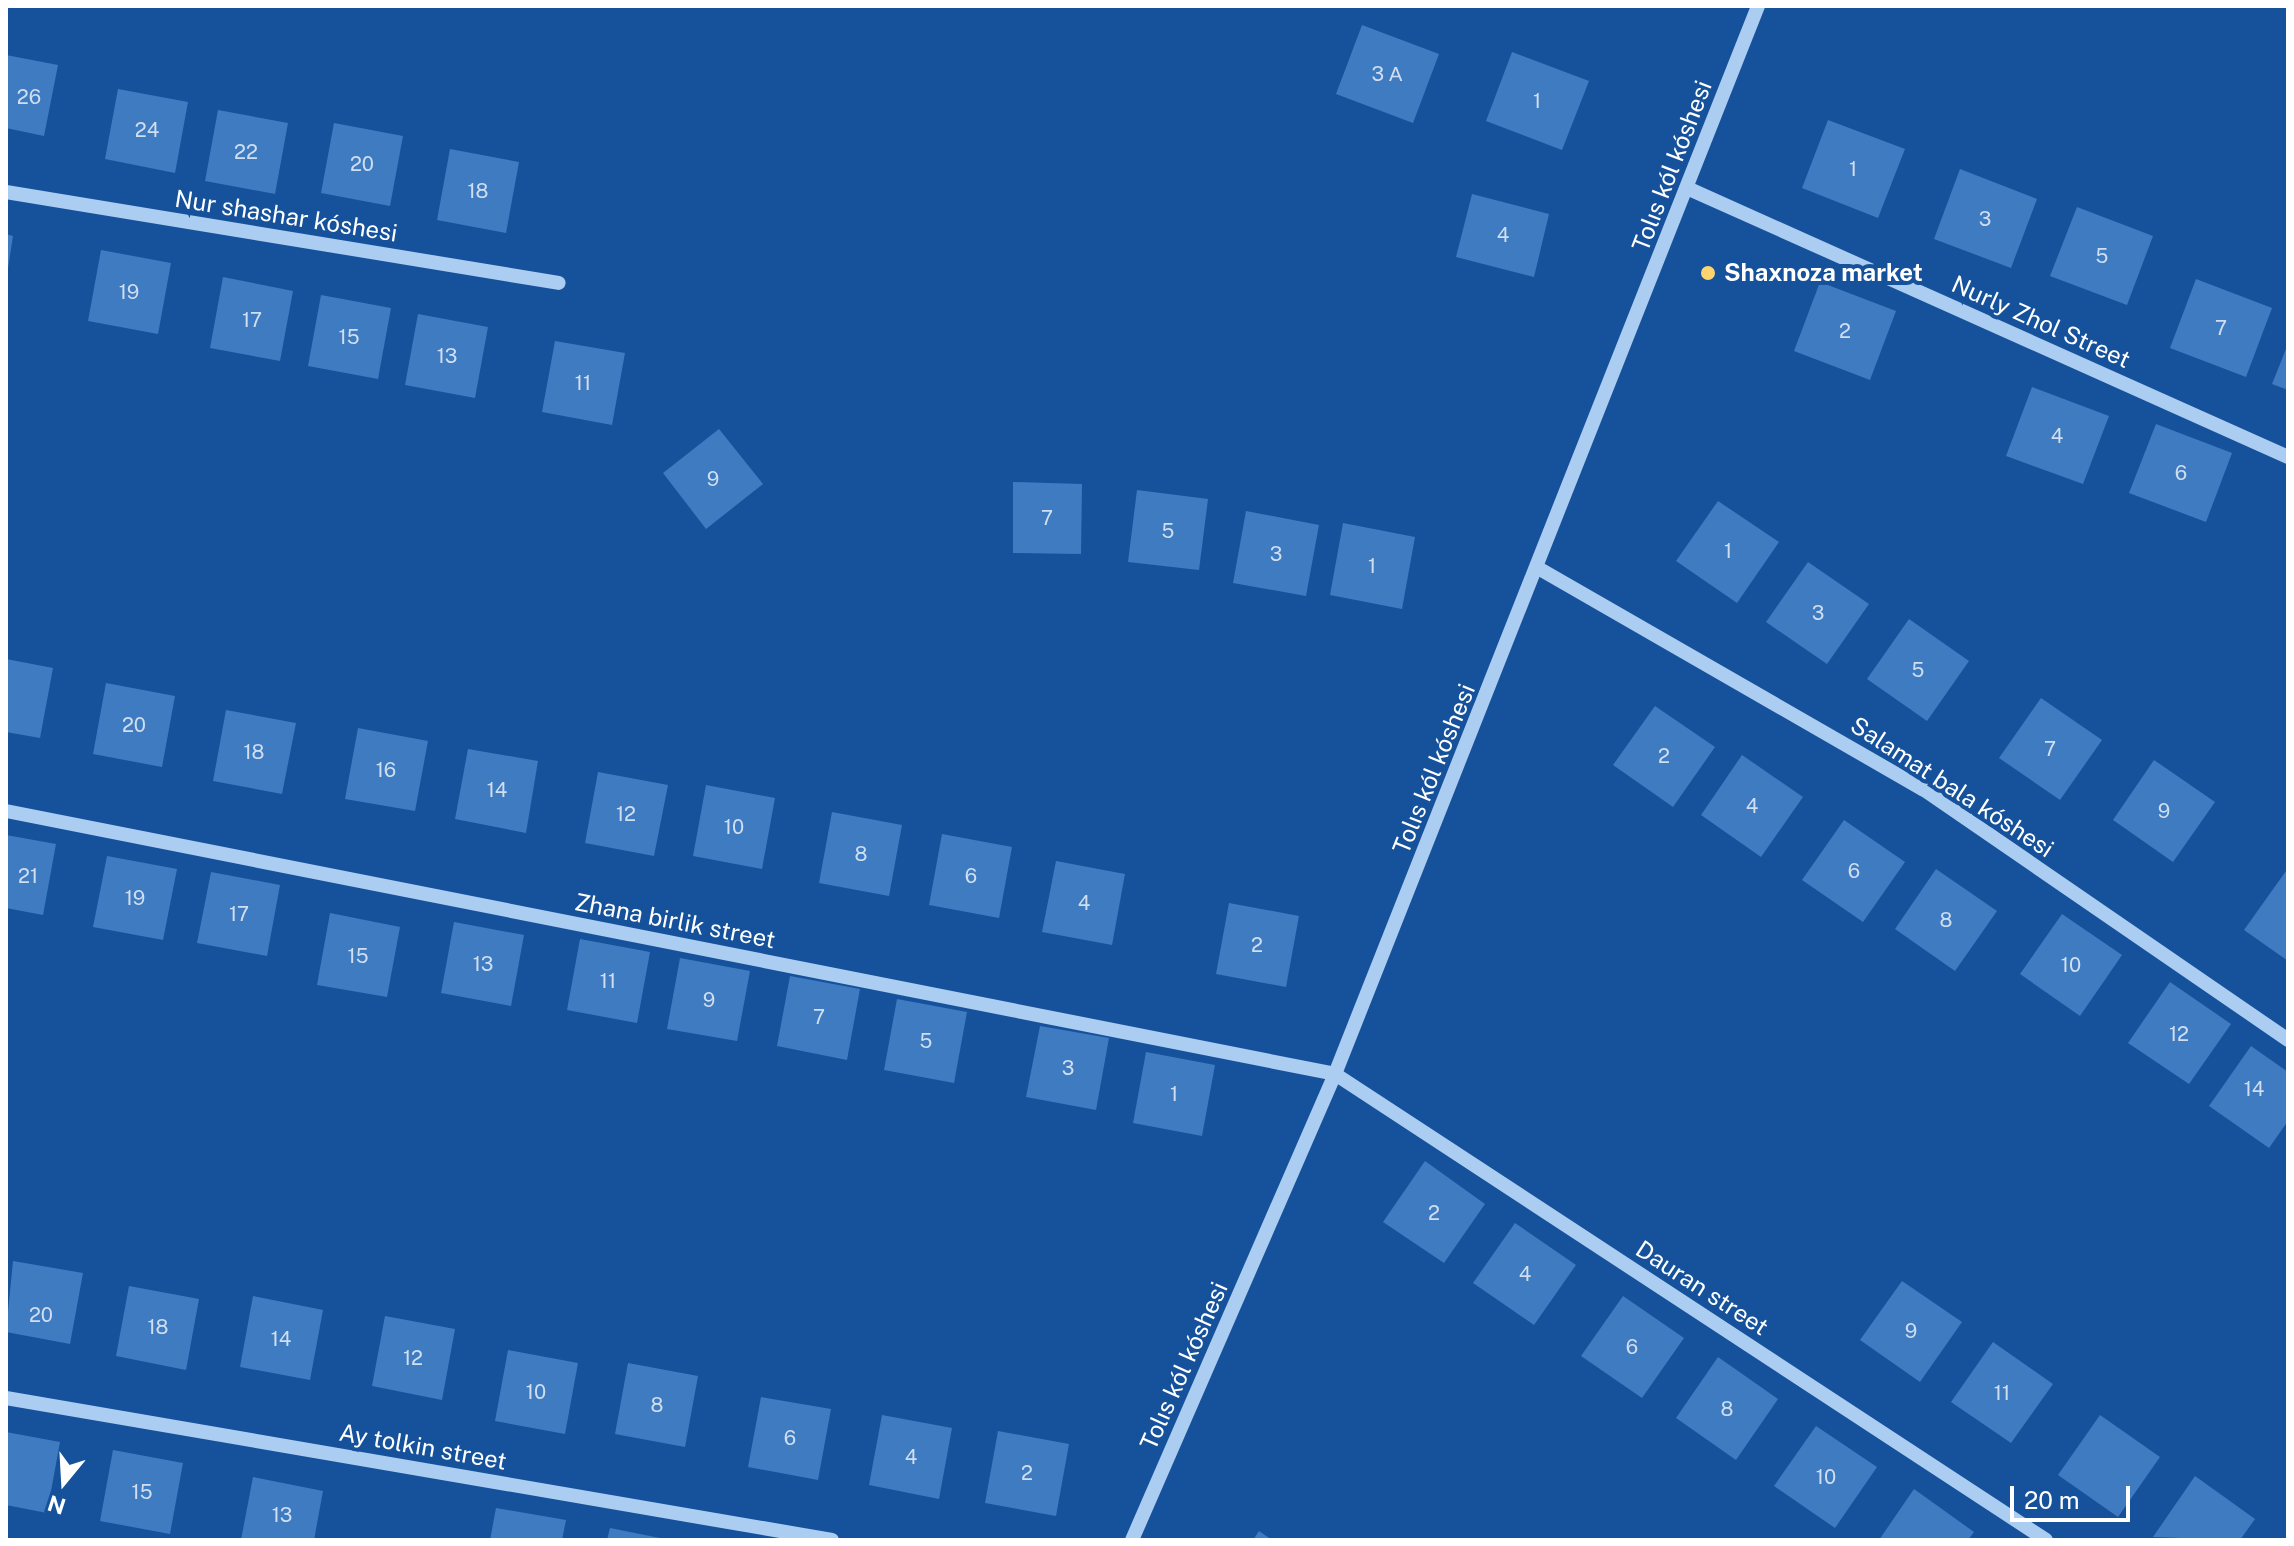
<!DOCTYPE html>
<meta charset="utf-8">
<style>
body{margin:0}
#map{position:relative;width:2294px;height:1546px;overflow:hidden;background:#16529b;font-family:"Public Sans",sans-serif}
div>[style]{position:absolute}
.building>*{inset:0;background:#3f7bc1}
.minor>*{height:14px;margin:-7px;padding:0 7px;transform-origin:7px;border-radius:7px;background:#accdf2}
.dots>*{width:22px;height:22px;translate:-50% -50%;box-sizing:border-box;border:4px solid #16529b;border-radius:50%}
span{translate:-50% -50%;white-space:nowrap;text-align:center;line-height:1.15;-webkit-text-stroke:8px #16529b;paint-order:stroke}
.number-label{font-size:20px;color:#cfdef0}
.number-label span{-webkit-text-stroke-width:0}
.street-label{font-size:24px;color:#fff}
.poi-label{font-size:24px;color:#fff;font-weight:700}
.left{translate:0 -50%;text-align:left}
.frame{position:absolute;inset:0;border:8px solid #fff;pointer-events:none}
.north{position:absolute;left:24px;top:1442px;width:80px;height:80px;-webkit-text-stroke:6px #16529b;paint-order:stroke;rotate:198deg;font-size:22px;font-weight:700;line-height:32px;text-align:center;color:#fff}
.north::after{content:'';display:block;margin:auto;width:28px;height:36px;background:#fff;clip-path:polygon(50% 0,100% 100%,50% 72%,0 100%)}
.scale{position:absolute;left:2010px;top:1486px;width:120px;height:36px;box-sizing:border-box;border:4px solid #fff;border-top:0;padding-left:10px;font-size:24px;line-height:28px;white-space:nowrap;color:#fff;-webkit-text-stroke:6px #16529b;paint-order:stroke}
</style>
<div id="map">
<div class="building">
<i style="clip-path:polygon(1362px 25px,1439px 54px,1413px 123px,1336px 94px)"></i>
<i style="clip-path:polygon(1512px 52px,1589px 81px,1562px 150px,1486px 121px)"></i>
<i style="clip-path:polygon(6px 55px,58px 65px,44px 136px,6px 128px)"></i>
<i style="clip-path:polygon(118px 89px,188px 102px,175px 173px,105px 159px)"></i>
<i style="clip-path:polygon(218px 110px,288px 123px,275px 194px,205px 181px)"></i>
<i style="clip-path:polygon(1828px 120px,1905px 149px,1878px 218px,1802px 188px)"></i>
<i style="clip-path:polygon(334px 123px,403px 136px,390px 206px,321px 193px)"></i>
<i style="clip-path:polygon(450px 149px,519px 162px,506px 233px,437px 220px)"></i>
<i style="clip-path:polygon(1960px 169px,2037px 199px,2011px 268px,1934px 239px)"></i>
<i style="clip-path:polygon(1472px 194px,1549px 214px,1534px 277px,1456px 257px)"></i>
<i style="clip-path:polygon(2077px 207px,2153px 236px,2127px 305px,2050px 276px)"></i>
<i style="clip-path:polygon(6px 234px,13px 236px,8px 268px,6px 268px)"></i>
<i style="clip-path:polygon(101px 250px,171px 263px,158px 334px,88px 321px)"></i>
<i style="clip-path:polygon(223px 277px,293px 291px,280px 361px,210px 348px)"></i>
<i style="clip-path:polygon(2196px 279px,2272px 308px,2246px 377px,2170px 348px)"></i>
<i style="clip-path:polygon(1820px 282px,1896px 311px,1870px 380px,1794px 351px)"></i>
<i style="clip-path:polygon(321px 295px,391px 308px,378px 379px,308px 366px)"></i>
<i style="clip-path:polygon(418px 314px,488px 327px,475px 398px,405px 385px)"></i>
<i style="clip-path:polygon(555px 341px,625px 353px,612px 425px,542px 412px)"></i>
<i style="clip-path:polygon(2288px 344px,2288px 390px,2272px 384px)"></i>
<i style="clip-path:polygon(2032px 387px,2109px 416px,2083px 484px,2006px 456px)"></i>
<i style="clip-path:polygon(2156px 424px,2232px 453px,2206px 522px,2129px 493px)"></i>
<i style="clip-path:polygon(719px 429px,763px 484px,706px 529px,663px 473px)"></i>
<i style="clip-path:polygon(1013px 482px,1082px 484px,1081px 554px,1013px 553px)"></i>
<i style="clip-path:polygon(1137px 490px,1208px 499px,1199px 570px,1128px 562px)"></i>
<i style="clip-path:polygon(1718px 501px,1779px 542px,1737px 603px,1676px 561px)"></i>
<i style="clip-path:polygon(1246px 511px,1319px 525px,1306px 596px,1233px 583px)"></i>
<i style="clip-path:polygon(1343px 523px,1415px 537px,1402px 609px,1330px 595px)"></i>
<i style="clip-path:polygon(1808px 562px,1869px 604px,1827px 664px,1766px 622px)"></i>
<i style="clip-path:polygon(1909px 619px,1969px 661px,1927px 721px,1867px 679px)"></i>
<i style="clip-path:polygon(6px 659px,53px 668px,40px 738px,6px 732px)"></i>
<i style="clip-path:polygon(106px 683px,175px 696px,162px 767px,93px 754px)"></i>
<i style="clip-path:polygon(2041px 698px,2102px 740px,2060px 800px,1999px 758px)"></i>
<i style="clip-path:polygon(1655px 706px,1715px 747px,1673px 807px,1613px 765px)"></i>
<i style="clip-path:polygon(226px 710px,296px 723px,282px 794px,213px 781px)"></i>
<i style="clip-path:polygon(358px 728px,428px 741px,415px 811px,345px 799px)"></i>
<i style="clip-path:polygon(468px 749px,538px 761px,526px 833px,455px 819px)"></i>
<i style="clip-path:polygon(1742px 755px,1803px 797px,1761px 857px,1701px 815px)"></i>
<i style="clip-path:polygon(2154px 760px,2215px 802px,2173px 862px,2113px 820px)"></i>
<i style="clip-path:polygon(598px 772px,668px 785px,654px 856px,585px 843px)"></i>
<i style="clip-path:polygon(706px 785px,775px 798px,762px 869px,693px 856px)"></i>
<i style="clip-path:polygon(832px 812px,902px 825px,889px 896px,819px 883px)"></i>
<i style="clip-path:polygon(1844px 820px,1905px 862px,1863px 922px,1802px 880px)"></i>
<i style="clip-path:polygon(942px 834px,1012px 847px,999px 918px,929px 905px)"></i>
<i style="clip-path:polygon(6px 835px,56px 844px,43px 915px,6px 908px)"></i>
<i style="clip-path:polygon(107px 856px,177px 869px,163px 940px,93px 927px)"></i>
<i style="clip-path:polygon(1056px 861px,1125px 874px,1112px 945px,1042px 932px)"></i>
<i style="clip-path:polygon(1936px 869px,1997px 911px,1955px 971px,1895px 929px)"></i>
<i style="clip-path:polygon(2286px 871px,2288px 872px,2288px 961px,2244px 930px)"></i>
<i style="clip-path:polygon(211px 872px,280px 885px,267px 956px,197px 943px)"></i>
<i style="clip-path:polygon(1229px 903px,1299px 916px,1286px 987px,1216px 974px)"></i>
<i style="clip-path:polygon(330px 913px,400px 927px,387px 997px,317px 985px)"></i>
<i style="clip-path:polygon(2062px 914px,2122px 955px,2080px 1016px,2020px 974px)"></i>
<i style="clip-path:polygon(454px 922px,524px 935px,511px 1006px,441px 993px)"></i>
<i style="clip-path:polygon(580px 939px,650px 952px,637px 1023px,567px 1010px)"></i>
<i style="clip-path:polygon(680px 958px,750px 971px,737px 1041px,667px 1029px)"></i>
<i style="clip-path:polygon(790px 976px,860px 989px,847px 1060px,777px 1046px)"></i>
<i style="clip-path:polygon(2170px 982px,2231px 1024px,2189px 1084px,2128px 1043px)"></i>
<i style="clip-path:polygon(897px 999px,967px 1012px,954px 1083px,884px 1070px)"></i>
<i style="clip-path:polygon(1040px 1026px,1109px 1038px,1096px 1110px,1026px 1097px)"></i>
<i style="clip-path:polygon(2251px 1046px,2288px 1072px,2288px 1121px,2269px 1148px,2209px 1106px)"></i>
<i style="clip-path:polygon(1146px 1052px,1215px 1065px,1202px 1136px,1133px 1123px)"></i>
<i style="clip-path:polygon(1425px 1161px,1485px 1204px,1444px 1263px,1383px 1222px)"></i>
<i style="clip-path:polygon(1515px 1223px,1576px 1265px,1534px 1325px,1473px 1283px)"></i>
<i style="clip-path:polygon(13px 1261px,83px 1273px,70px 1344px,6px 1332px)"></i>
<i style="clip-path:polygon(1902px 1281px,1962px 1322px,1920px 1382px,1860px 1340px)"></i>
<i style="clip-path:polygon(129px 1286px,199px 1299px,186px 1370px,116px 1356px)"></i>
<i style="clip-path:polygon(253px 1296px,323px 1310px,310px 1380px,240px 1367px)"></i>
<i style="clip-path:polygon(1623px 1296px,1684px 1338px,1642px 1398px,1581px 1356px)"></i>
<i style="clip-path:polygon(385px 1316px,455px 1329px,442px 1400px,372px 1386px)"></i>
<i style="clip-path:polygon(1993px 1342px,2053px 1384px,2011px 1443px,1951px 1402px)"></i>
<i style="clip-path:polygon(508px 1350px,578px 1363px,565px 1434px,495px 1421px)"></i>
<i style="clip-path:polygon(1718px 1357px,1778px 1399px,1736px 1460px,1676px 1418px)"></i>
<i style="clip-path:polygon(628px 1363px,698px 1376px,685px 1447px,615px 1434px)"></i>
<i style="clip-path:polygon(761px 1397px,831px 1409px,818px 1480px,748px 1467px)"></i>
<i style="clip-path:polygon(882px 1415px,952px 1428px,939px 1499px,869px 1485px)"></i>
<i style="clip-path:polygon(2100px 1415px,2160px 1457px,2118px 1517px,2058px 1475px)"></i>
<i style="clip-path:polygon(1816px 1426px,1877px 1467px,1835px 1528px,1774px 1486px)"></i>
<i style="clip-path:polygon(998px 1431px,1069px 1444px,1056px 1516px,985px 1503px)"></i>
<i style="clip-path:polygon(6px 1432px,60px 1442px,47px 1513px,6px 1505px)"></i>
<i style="clip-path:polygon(113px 1450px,183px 1463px,170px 1534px,100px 1521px)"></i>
<i style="clip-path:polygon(2195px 1476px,2255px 1519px,2240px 1540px,2153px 1537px)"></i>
<i style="clip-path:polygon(253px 1477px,323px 1491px,314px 1540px,241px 1540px)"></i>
<i style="clip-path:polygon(1914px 1489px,1974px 1532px,1968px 1540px,1879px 1540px)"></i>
<i style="clip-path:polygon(496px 1508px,566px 1520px,562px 1540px,490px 1540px)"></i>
<i style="clip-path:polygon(610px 1528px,665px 1539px,665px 1540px,607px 1540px)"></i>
<i style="clip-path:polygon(1259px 1531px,1272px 1540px,1253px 1540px)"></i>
</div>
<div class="minor">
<i style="left:1687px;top:188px;width:658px;rotate:24.11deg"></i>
<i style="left:6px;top:192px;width:560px;rotate:9.34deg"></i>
<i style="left:1538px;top:568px;width:444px;rotate:29.9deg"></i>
<i style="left:1923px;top:789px;width:443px;rotate:34.5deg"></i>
<i style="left:6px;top:811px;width:1355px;rotate:11.19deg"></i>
<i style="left:1335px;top:1074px;width:850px;rotate:33.24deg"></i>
<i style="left:6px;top:1398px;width:838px;rotate:9.75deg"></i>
<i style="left:1132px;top:1540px;width:508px;rotate:-66.46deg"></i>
<i style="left:1335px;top:1074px;width:1149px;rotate:-68.39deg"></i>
</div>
<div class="dots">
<i style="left:1708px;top:273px;background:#ffd36d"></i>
</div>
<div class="number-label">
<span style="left:1387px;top:74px">3 А</span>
<span style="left:29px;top:97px">26</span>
<span style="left:1537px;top:101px">1</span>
<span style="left:147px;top:130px">24</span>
<span style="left:246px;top:152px">22</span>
<span style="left:362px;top:164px">20</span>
<span style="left:1853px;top:169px">1</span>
<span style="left:478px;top:191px">18</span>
<span style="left:1985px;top:219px">3</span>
<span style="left:1503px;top:235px">4</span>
<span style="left:2102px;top:256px">5</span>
<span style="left:129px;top:292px">19</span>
<span style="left:252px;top:320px">17</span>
<span style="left:2221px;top:328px">7</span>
<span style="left:1845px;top:331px">2</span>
<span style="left:349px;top:337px">15</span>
<span style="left:447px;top:356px">13</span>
<span style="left:583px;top:383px">11</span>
<span style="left:2057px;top:436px">4</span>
<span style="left:2181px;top:473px">6</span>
<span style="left:713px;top:479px">9</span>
<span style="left:1047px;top:518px">7</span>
<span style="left:1168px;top:531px">5</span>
<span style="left:1728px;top:551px">1</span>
<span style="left:1276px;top:554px">3</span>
<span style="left:1372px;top:566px">1</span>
<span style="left:1818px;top:613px">3</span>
<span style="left:1918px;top:670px">5</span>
<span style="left:134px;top:725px">20</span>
<span style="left:2050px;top:749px">7</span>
<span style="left:254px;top:752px">18</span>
<span style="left:1664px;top:756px">2</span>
<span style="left:386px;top:770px">16</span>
<span style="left:497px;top:790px">14</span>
<span style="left:1752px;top:806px">4</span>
<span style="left:2164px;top:811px">9</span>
<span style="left:626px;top:814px">12</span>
<span style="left:734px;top:827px">10</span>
<span style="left:861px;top:854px">8</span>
<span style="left:1854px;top:871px">6</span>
<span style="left:28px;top:876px">21</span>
<span style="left:971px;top:876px">6</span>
<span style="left:135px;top:898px">19</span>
<span style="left:1084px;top:903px">4</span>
<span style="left:239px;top:914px">17</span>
<span style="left:1946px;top:920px">8</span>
<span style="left:1257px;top:945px">2</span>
<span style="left:358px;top:956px">15</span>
<span style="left:483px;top:964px">13</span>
<span style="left:2071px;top:965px">10</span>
<span style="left:608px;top:981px">11</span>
<span style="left:709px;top:1000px">9</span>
<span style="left:819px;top:1017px">7</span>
<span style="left:2179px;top:1034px">12</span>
<span style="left:926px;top:1041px">5</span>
<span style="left:1068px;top:1068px">3</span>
<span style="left:2254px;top:1089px">14</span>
<span style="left:1174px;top:1094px">1</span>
<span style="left:1434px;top:1213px">2</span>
<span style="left:1525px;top:1274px">4</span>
<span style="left:41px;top:1315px">20</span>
<span style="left:158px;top:1327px">18</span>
<span style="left:1911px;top:1331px">9</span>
<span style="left:281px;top:1339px">14</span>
<span style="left:1632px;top:1347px">6</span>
<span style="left:413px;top:1358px">12</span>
<span style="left:536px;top:1392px">10</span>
<span style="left:2002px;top:1393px">11</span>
<span style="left:657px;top:1405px">8</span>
<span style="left:1727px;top:1409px">8</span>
<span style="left:790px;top:1438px">6</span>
<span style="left:911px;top:1457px">4</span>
<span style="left:1027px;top:1473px">2</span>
<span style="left:1826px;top:1477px">10</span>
<span style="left:142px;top:1492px">15</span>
<span style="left:282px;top:1515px">13</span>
</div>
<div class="street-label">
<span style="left:1672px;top:166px;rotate:-69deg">Tolıs kól kóshesi</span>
<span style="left:286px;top:216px;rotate:9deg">Nur shashar kóshesi</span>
<span style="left:2041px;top:322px;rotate:24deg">Nurly Zhol Street</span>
<span style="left:1434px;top:769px;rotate:-68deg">Tolıs kól kóshesi</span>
<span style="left:1952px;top:787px;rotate:33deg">Salamat bala kóshesi</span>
<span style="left:675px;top:921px;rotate:11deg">Zhana birlik street</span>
<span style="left:1702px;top:1288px;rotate:33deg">Dauran street</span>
<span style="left:1184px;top:1366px;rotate:-66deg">Tolıs kól kóshesi</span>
<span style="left:423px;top:1447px;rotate:10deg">Ay tolkin street</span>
</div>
<div class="poi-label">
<span class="left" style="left:1724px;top:273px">Shaxnoza market</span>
</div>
<div class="frame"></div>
<div class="north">N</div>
<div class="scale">20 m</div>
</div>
